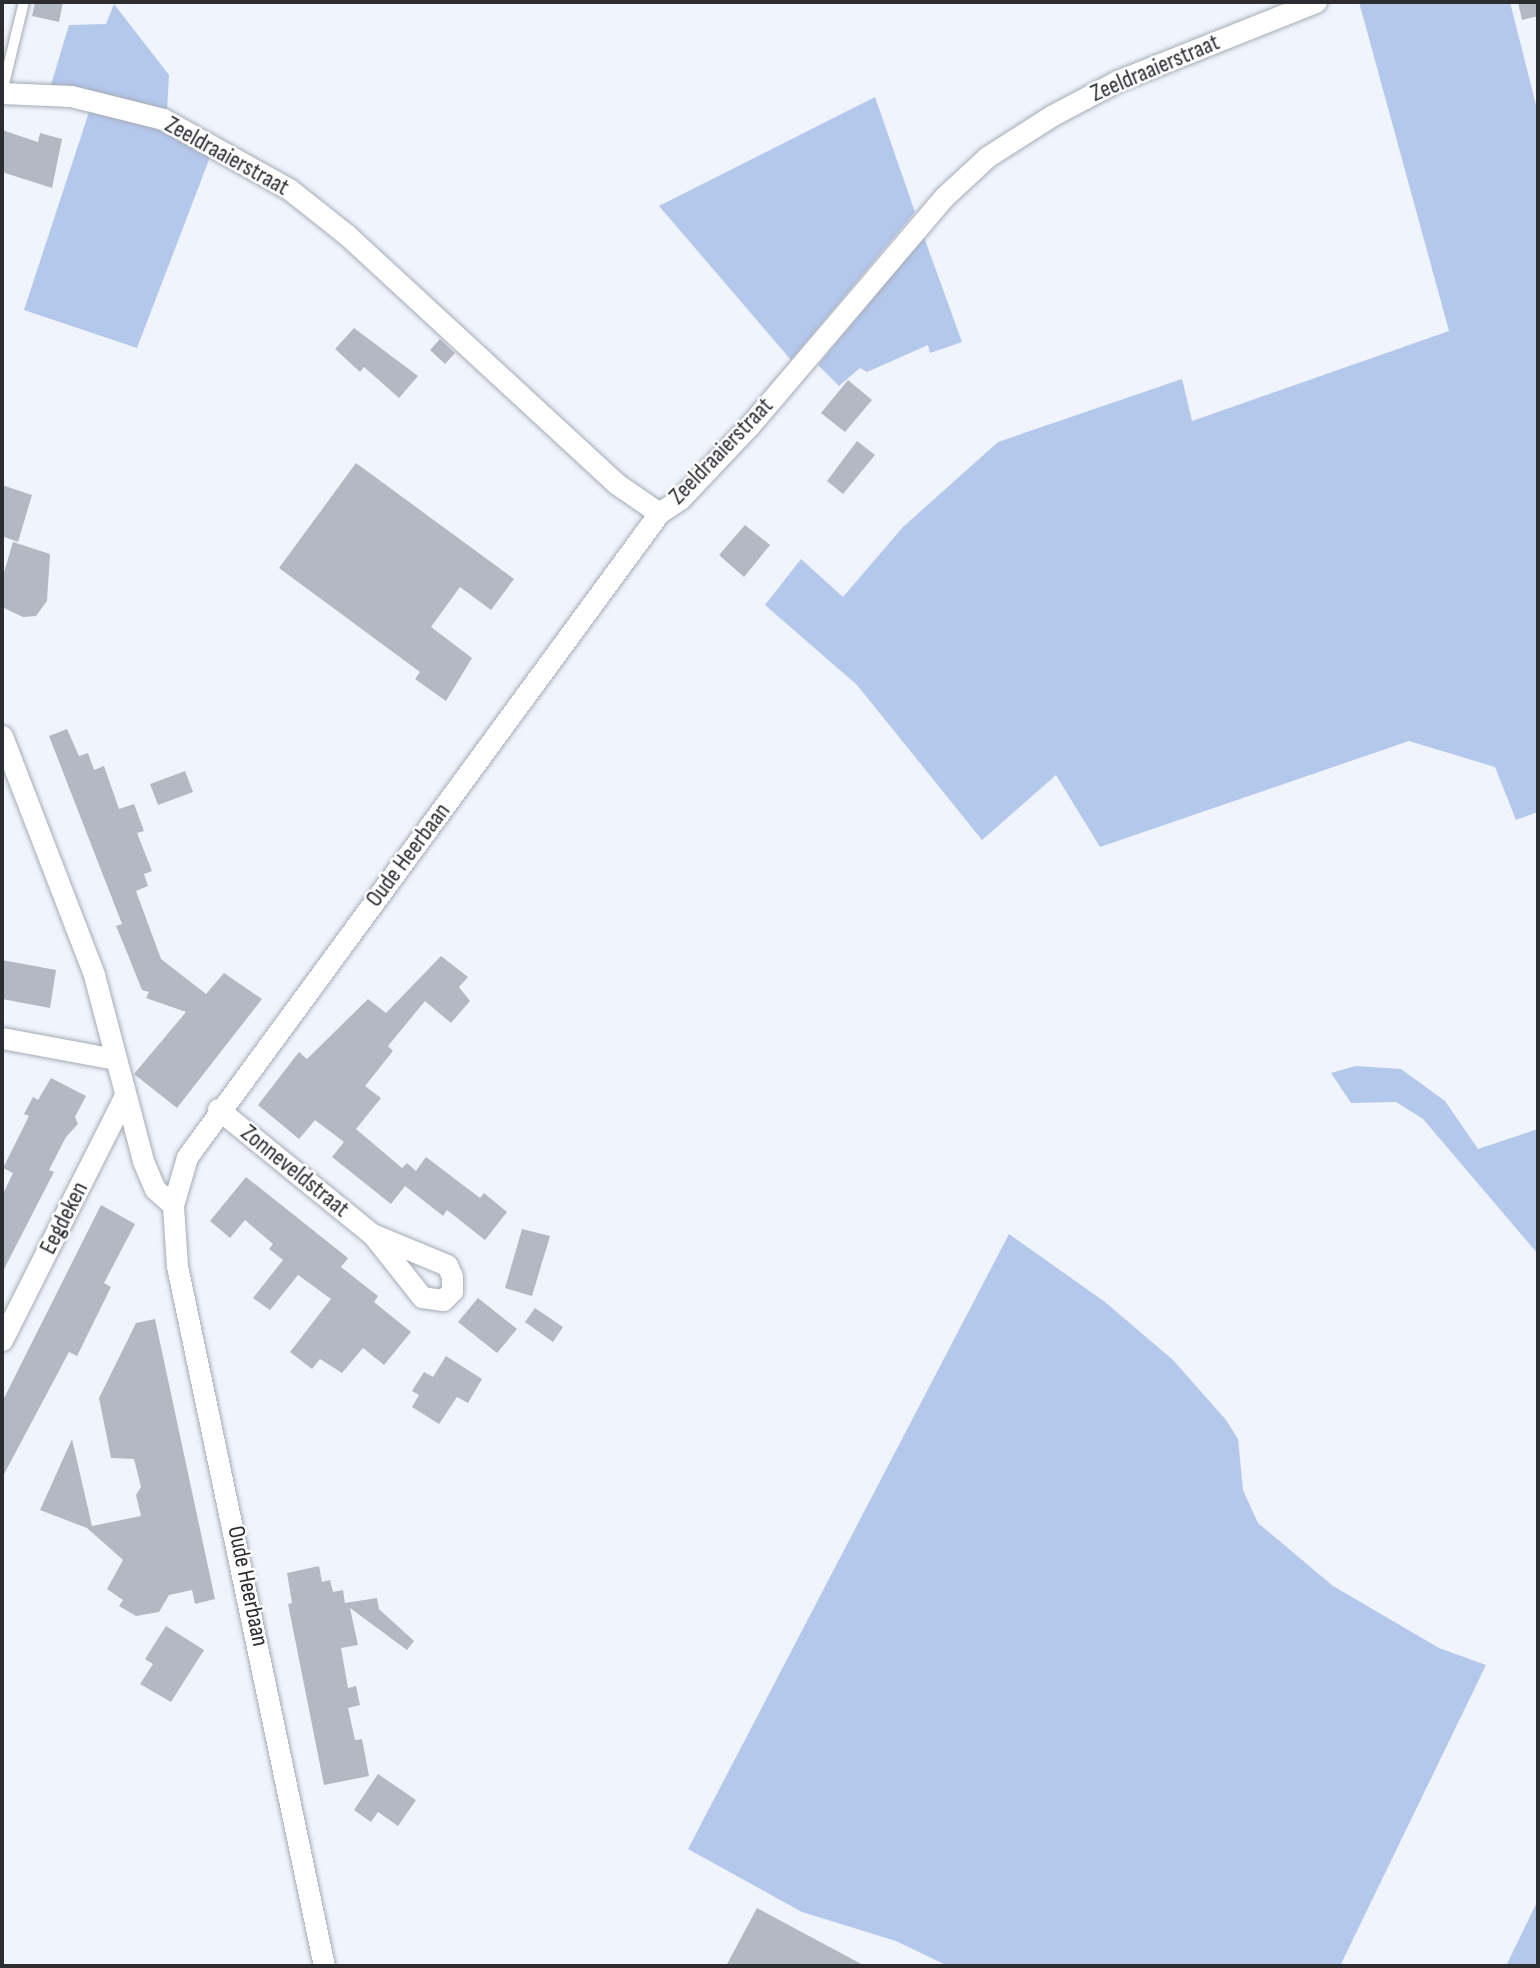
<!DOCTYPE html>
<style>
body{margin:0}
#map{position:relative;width:1540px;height:1968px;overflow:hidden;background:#f0f4fd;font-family:"Sofia Sans Condensed",sans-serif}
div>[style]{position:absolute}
.green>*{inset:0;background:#b4c8ec}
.building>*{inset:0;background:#b3b9c3}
.roads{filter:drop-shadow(0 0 2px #a5abb4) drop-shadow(0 0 2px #a5abb4)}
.service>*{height:10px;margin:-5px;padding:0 5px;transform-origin:5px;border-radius:5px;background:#fff}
.minor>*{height:21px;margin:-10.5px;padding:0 10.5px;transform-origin:10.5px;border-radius:10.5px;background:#fff}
span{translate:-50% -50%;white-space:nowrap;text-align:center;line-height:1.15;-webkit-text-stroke:5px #fff;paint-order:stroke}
.street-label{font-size:24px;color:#2b2d31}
.frame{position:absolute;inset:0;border:4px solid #2b2d31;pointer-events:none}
</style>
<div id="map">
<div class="green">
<i style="clip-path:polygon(1359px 2px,1510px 2px,1538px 113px,1538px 812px,1516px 820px,1495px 767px,1409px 741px,1100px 847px,1056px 775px,982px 840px,857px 685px,765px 605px,801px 559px,843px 597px,903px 527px,998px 442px,1182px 379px,1192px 421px,1449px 331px)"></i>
<i style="clip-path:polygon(114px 4px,169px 75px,167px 112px,118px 97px,50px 88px,69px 25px,106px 24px)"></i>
<i style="clip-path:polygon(875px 97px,915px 212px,791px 360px,659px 206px)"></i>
<i style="clip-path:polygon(90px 109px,169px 133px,212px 152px,137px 348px,24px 310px)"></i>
<i style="clip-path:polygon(924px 237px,962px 342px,930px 353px,928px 345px,867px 372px,860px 368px,839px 386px,818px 365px)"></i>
<i style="clip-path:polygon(1356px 1066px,1401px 1069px,1445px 1101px,1478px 1149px,1538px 1129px,1538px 1254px,1423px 1119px,1396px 1102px,1351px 1103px,1331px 1073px)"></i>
<i style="clip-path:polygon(1009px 1234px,1105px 1302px,1173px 1360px,1226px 1420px,1238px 1439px,1243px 1490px,1258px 1523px,1333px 1586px,1439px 1648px,1486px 1665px,1340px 1966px,948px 1966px,896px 1941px,802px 1912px,688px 1849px)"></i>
<i style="clip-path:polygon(1538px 1900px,1538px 1966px,1506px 1966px)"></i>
</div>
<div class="building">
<i style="clip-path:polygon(35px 2px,63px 2px,59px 22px,32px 16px)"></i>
<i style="clip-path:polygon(1518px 2px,1538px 2px,1538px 16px,1522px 20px)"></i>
<i style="clip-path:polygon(2px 130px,38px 142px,40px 133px,62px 139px,52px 188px,2px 172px)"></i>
<i style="clip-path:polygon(354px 328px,418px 376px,399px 398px,364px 367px,360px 372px,335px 349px)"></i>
<i style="clip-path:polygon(440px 339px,455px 353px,445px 364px,430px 350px)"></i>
<i style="clip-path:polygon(848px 380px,872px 400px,845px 432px,821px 413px)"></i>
<i style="clip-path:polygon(857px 441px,875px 455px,843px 494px,827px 481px)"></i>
<i style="clip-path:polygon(356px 463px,514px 579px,491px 610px,460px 587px,431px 627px,472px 658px,446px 701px,415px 679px,420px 672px,279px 568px)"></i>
<i style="clip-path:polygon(2px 485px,32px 495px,18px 542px,2px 536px)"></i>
<i style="clip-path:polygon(745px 525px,770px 545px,744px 577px,719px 555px)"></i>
<i style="clip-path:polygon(13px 542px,50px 554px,47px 601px,36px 616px,23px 617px,2px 607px,2px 579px)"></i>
<i style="clip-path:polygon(67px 729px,79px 756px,88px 753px,94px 770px,104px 766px,119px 809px,134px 804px,144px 831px,137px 833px,152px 871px,144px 874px,148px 886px,136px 891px,161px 959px,206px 994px,224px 973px,262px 999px,177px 1108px,134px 1074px,186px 1012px,146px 998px,149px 992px,142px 990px,128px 955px,116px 926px,122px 924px,49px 736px)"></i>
<i style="clip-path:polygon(185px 771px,193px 792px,158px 805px,150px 784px)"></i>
<i style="clip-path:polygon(441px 956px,468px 977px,459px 987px,470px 1001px,451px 1023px,425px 1001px,388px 1046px,393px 1051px,365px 1086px,381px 1098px,356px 1129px,402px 1168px,407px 1163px,416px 1171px,426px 1157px,480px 1198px,484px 1193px,507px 1212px,485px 1240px,447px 1210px,443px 1216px,405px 1186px,391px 1204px,332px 1157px,344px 1142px,315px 1120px,299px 1139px,258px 1105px,299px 1052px,307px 1059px,368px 999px,386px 1013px)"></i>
<i style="clip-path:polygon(2px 960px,56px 970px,50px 1008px,2px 999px)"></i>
<i style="clip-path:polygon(51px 1078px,86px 1096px,75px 1117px,78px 1124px,66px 1137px,49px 1170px,54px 1172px,2px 1273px,2px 1196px,13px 1173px,3px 1168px,29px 1116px,24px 1114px,33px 1097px,38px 1100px)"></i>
<i style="clip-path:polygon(246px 1177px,348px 1258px,341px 1267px,378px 1296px,374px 1302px,411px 1332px,384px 1365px,363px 1348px,342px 1373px,320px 1359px,312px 1369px,290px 1352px,331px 1299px,298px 1275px,270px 1310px,253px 1298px,283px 1260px,269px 1249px,273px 1244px,245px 1220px,230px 1238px,210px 1221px)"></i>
<i style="clip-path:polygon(101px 1205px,135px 1224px,104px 1283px,111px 1287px,83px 1344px,77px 1356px,69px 1352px,2px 1478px,2px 1402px)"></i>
<i style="clip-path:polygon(522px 1229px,550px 1236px,532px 1296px,505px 1288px)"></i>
<i style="clip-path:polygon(478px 1298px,517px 1329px,497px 1353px,458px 1322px)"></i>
<i style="clip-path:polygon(535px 1308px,563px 1327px,553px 1342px,525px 1322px)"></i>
<i style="clip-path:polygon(155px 1319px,215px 1599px,195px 1604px,192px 1590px,169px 1595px,159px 1612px,136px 1616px,119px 1606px,123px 1600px,107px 1589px,123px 1560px,87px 1528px,40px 1510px,72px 1439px,92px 1526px,141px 1516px,136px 1495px,141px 1487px,134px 1459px,111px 1458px,99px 1398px,136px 1323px)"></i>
<i style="clip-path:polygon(446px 1356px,482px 1379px,468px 1403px,457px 1397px,439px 1424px,412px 1407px,419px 1395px,412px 1391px,424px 1372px,433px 1377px)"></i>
<i style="clip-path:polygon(319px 1566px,322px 1582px,330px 1580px,333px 1592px,343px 1590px,345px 1603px,377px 1598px,379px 1609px,414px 1641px,407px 1650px,350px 1608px,358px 1645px,341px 1648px,348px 1688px,356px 1686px,360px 1705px,348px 1708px,355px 1740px,362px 1739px,369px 1776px,324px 1785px,288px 1604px,292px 1603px,287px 1573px)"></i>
<i style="clip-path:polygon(166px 1626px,204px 1650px,171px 1702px,140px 1684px,153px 1664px,145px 1659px)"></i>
<i style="clip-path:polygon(378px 1774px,416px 1800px,398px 1826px,378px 1812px,371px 1822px,354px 1810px)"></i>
<i style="clip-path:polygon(757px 1908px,865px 1966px,726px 1966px)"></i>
</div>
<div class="roads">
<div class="service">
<i style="left:2px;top:92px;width:93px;rotate:-76.3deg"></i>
</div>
<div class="minor">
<i style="left:2px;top:93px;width:69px;rotate:2.5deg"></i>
<i style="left:71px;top:96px;width:95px;rotate:14deg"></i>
<i style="left:163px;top:119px;width:144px;rotate:29.1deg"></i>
<i style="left:289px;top:189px;width:74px;rotate:38.4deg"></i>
<i style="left:347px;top:235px;width:367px;rotate:42.7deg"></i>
<i style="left:617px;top:484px;width:51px;rotate:34.6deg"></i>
<i style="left:2px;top:736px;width:256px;rotate:68.9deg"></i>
<i style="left:94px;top:975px;width:192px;rotate:75.2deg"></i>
<i style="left:143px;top:1161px;width:30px;rotate:67deg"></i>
<i style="left:155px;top:1189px;width:24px;rotate:42deg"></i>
<i style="left:2px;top:1038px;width:115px;rotate:10.5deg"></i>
<i style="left:218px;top:1109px;width:198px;rotate:39.1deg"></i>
<i style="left:372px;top:1234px;width:81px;rotate:22.5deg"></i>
<i style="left:447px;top:1265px;width:12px;rotate:66deg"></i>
<i style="left:452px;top:1276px;width:15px;rotate:90deg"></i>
<i style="left:452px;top:1291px;width:13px;rotate:135deg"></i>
<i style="left:443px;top:1300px;width:21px;rotate:-172deg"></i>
<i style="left:422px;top:1297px;width:80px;rotate:-128.4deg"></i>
<i style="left:2px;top:1340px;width:274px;rotate:-63.3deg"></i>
<i style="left:324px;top:1966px;width:715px;rotate:-101.86deg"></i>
<i style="left:177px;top:1266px;width:61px;rotate:-93.8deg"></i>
<i style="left:173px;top:1205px;width:50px;rotate:-73.7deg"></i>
<i style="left:187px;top:1157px;width:798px;rotate:-53.76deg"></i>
<i style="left:659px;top:513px;width:25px;rotate:-34deg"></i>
<i style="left:680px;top:499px;width:102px;rotate:-46.6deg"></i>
<i style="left:750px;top:425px;width:299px;rotate:-49.6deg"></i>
<i style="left:944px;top:197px;width:59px;rotate:-42.9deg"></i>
<i style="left:987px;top:157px;width:76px;rotate:-32.6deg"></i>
<i style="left:1051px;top:116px;width:75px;rotate:-27.9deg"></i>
<i style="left:1117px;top:81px;width:214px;rotate:-21.7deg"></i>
</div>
</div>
<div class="street-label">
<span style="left:1155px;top:68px;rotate:-23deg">Zeeldraaierstraat</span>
<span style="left:227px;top:156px;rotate:29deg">Zeeldraaierstraat</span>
<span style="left:721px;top:451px;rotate:-46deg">Zeeldraaierstraat</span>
<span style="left:408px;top:855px;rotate:-53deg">Oude Heerbaan</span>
<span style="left:295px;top:1171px;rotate:39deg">Zonneveldstraat</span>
<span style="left:64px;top:1218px;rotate:-63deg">Eegdeken</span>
<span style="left:248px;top:1586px;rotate:78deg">Oude Heerbaan</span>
</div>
<div class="frame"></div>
</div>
